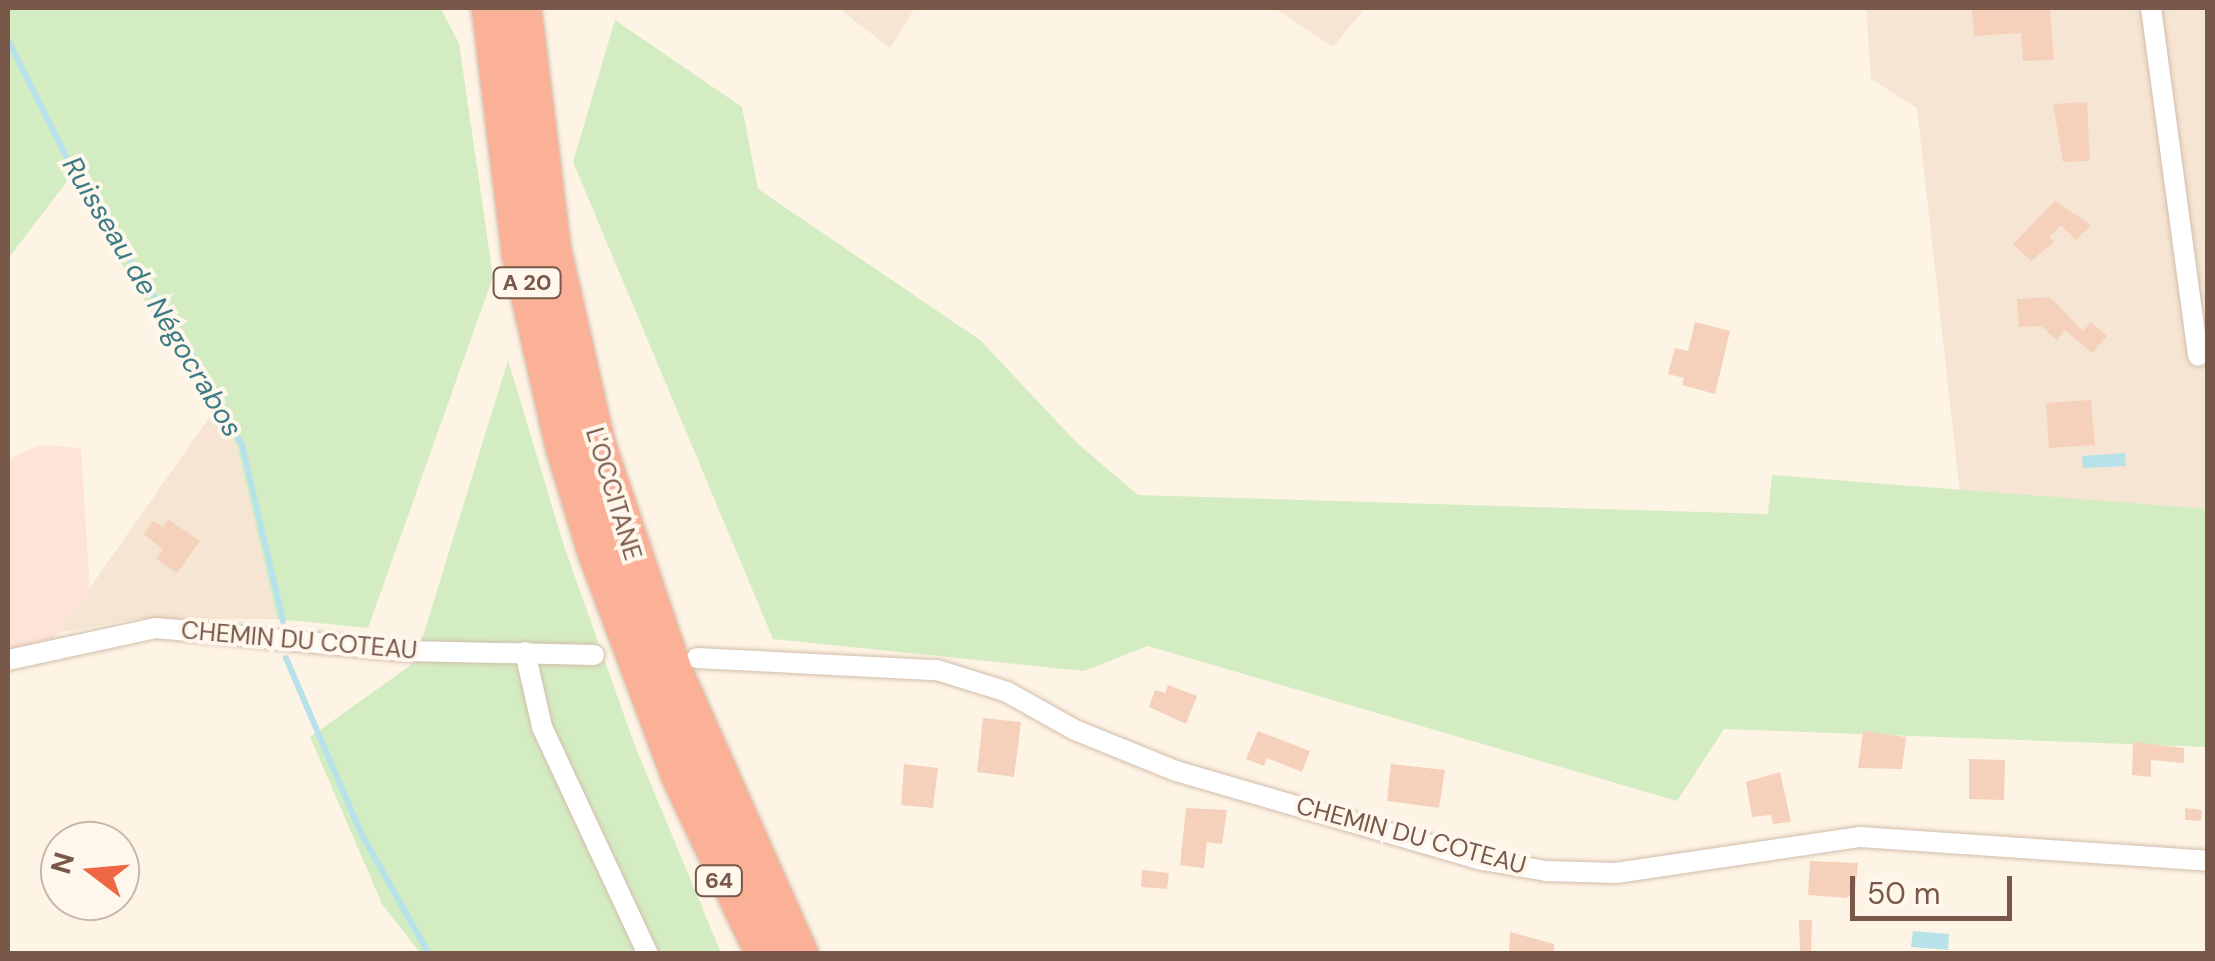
<!DOCTYPE html>
<meta charset="utf-8">
<style>
body{margin:0}
#map{position:relative;width:2215px;height:961px;overflow:hidden;background:#fef4e5;font-family:"DM Sans",sans-serif}
div>[style]{position:absolute}
.residential>*{inset:0;background:#f6e5d3}
.commercial>*{inset:0;background:#fee3d8}
.green>*{inset:0;background:#d4ecc2}
.water>*{inset:0;background:#b8e2e9}
.stream>*{height:6px;margin:-3px;padding:0 3px;transform-origin:3px;border-radius:3px;background:#b8e2e9}
.building>*{inset:0;background:#f5d1bb}
.roads{filter:drop-shadow(0 0 2px #d2bdac) drop-shadow(0 0 2px #d2bdac)}
.minor>*{height:20px;margin:-10px;padding:0 10px;transform-origin:10px;border-radius:10px;background:#fff}
.motorway>*{height:38px;margin:-19px;padding:0 19px;transform-origin:19px;border-radius:19px;background:#fbb098}
span{translate:-50% -50%;white-space:nowrap;text-align:center;line-height:1.15;-webkit-text-stroke:8px #fff7ec;paint-order:stroke}
.shield-label span{padding:2px 8px;background:#fff7ec;border:2px solid;border-radius:8px;-webkit-text-stroke-width:0}
.shield-label{font-size:22px;color:#785848;font-weight:700}
.street-label{font-size:25px;color:#785848}
.water-label{font-size:28px;color:#3d7b86;font-style:italic}
.frame{position:absolute;inset:0;border:10px solid #785848;pointer-events:none}
.north{position:absolute;left:40px;top:821px;width:100px;height:100px;box-sizing:border-box;background:#fff7ec;border:2px solid #c9b7aa;border-radius:50%;rotate:286deg;font-size:28px;font-weight:700;line-height:40px;text-align:center;color:#785848}
.north::after{content:'';display:block;margin:auto;width:35px;height:45px;background:#ef6643;clip-path:polygon(50% 0,100% 100%,50% 72%,0 100%)}
.scale{position:absolute;left:1850px;top:876px;width:162px;height:45px;box-sizing:border-box;border:5px solid #785848;border-top:0;padding-left:12px;font-size:30px;line-height:35px;white-space:nowrap;color:#785848;-webkit-text-stroke:8px #fff7ec;paint-order:stroke}
</style>
<div id="map">
<div class="residential">
<i style="clip-path:polygon(838px 8px,915px 8px,890px 48px)"></i>
<i style="clip-path:polygon(1274px 8px,1365px 8px,1333px 47px)"></i>
<i style="clip-path:polygon(1866px 8px,2207px 8px,2207px 509px,1960px 494px,1917px 108px,1871px 79px)"></i>
<i style="clip-path:polygon(216px 408px,237px 446px,277px 619px,134px 619px,58px 633px)"></i>
</div>
<div class="commercial">
<i style="clip-path:polygon(40px 445px,81px 448px,90px 592px,33px 664px,8px 670px,8px 459px)"></i>
</div>
<div class="green">
<i style="clip-path:polygon(8px 8px,440px 8px,459px 43px,493px 277px,368px 628px,277px 619px,237px 446px,68px 180px,8px 259px)"></i>
<i style="clip-path:polygon(615px 20px,742px 107px,758px 189px,980px 340px,1078px 444px,1138px 495px,1768px 514px,1772px 475px,2207px 509px,2207px 747px,1724px 729px,1677px 801px,1148px 646px,1084px 671px,773px 639px,573px 162px)"></i>
<i style="clip-path:polygon(508px 360px,564px 546px,635px 746px,721px 953px,420px 953px,382px 904px,310px 737px,415px 662px)"></i>
</div>
<div class="water">
<i style="clip-path:polygon(2125px 453px,2126px 466px,2083px 468px,2082px 456px)"></i>
<i style="clip-path:polygon(1913px 931px,1949px 934px,1948px 950px,1911px 947px)"></i>
</div>
<div class="stream">
<i style="left:8px;top:40px;width:165px;rotate:63.4deg"></i>
<i style="left:82px;top:188px;width:208px;rotate:56.4deg"></i>
<i style="left:197px;top:361px;width:95px;rotate:61.8deg"></i>
<i style="left:242px;top:445px;width:181px;rotate:76.9deg"></i>
<i style="left:286px;top:658px;width:193px;rotate:66.8deg"></i>
<i style="left:362px;top:835px;width:137px;rotate:60.6deg"></i>
</div>
<div class="building">
<i style="clip-path:polygon(1972px 8px,2050px 8px,2054px 60px,2023px 61px,2021px 33px,1974px 36px)"></i>
<i style="clip-path:polygon(2087px 102px,2090px 161px,2063px 162px,2053px 104px)"></i>
<i style="clip-path:polygon(2055px 201px,2091px 225px,2076px 240px,2061px 225px,2049px 237px,2054px 242px,2031px 261px,2013px 244px)"></i>
<i style="clip-path:polygon(2050px 297px,2083px 331px,2091px 322px,2107px 336px,2092px 353px,2065px 330px,2057px 340px,2041px 326px,2019px 327px,2017px 299px)"></i>
<i style="clip-path:polygon(1695px 322px,1730px 331px,1715px 394px,1682px 385px,1684px 378px,1668px 374px,1675px 348px,1688px 351px)"></i>
<i style="clip-path:polygon(2091px 400px,2095px 445px,2049px 448px,2046px 403px)"></i>
<i style="clip-path:polygon(168px 519px,200px 541px,177px 573px,156px 559px,163px 549px,144px 534px,153px 521px,163px 527px)"></i>
<i style="clip-path:polygon(1168px 685px,1197px 696px,1186px 724px,1149px 707px,1155px 690px,1165px 693px)"></i>
<i style="clip-path:polygon(983px 718px,1021px 722px,1014px 777px,977px 772px)"></i>
<i style="clip-path:polygon(1258px 731px,1310px 751px,1302px 772px,1267px 758px,1264px 766px,1246px 759px)"></i>
<i style="clip-path:polygon(1863px 731px,1906px 737px,1902px 769px,1858px 768px)"></i>
<i style="clip-path:polygon(2133px 742px,2184px 748px,2184px 763px,2151px 760px,2151px 777px,2132px 775px)"></i>
<i style="clip-path:polygon(1969px 759px,2005px 760px,2004px 800px,1969px 799px)"></i>
<i style="clip-path:polygon(904px 764px,938px 768px,933px 808px,901px 805px)"></i>
<i style="clip-path:polygon(1391px 764px,1445px 770px,1439px 808px,1387px 801px)"></i>
<i style="clip-path:polygon(1780px 772px,1791px 822px,1773px 824px,1771px 815px,1752px 817px,1746px 782px)"></i>
<i style="clip-path:polygon(1186px 808px,1227px 810px,1222px 844px,1207px 842px,1204px 868px,1180px 865px)"></i>
<i style="clip-path:polygon(2185px 808px,2202px 810px,2201px 821px,2185px 820px)"></i>
<i style="clip-path:polygon(1810px 861px,1858px 863px,1855px 891px,1846px 898px,1808px 895px)"></i>
<i style="clip-path:polygon(1142px 870px,1169px 873px,1167px 889px,1141px 887px)"></i>
<i style="clip-path:polygon(1799px 920px,1812px 920px,1811px 954px,1800px 954px)"></i>
<i style="clip-path:polygon(1510px 932px,1554px 944px,1554px 954px,1509px 954px)"></i>
</div>
<div class="roads">
<div class="minor">
<i style="left:2151px;top:8px;width:351px;rotate:82.3deg"></i>
<i style="left:525px;top:652px;width:77px;rotate:77.2deg"></i>
<i style="left:542px;top:727px;width:251px;rotate:65deg"></i>
<i style="left:697px;top:658px;width:240px;rotate:2.9deg"></i>
<i style="left:937px;top:670px;width:73px;rotate:17.4deg"></i>
<i style="left:1007px;top:692px;width:78px;rotate:29.2deg"></i>
<i style="left:1075px;top:730px;width:109px;rotate:22.1deg"></i>
<i style="left:1176px;top:771px;width:320px;rotate:16.2deg"></i>
<i style="left:1483px;top:860px;width:64px;rotate:9.9deg"></i>
<i style="left:1546px;top:871px;width:70px;rotate:1.6deg"></i>
<i style="left:1616px;top:873px;width:247px;rotate:-8.4deg"></i>
<i style="left:1860px;top:837px;width:349px;rotate:3.9deg"></i>
<i style="left:8px;top:660px;width:151px;rotate:-12.2deg"></i>
<i style="left:156px;top:628px;width:251px;rotate:5.3deg"></i>
<i style="left:406px;top:651px;width:188px;rotate:1.2deg"></i>
</div>
<div class="motorway">
<i style="left:491px;top:8px;width:248px;rotate:83deg"></i>
<i style="left:521px;top:254px;width:198px;rotate:77.2deg"></i>
<i style="left:565px;top:447px;width:110px;rotate:73.1deg"></i>
<i style="left:597px;top:552px;width:242px;rotate:69.5deg"></i>
<i style="left:682px;top:779px;width:194px;rotate:64.6deg"></i>
<i style="left:522px;top:8px;width:245px;rotate:83deg"></i>
<i style="left:552px;top:251px;width:198px;rotate:77.2deg"></i>
<i style="left:596px;top:444px;width:237px;rotate:71.3deg"></i>
<i style="left:672px;top:669px;width:312px;rotate:66deg"></i>
</div>
</div>
<div class="shield-label">
<span style="left:527px;top:283px">A 20</span>
<span style="left:719px;top:881px">64</span>
</div>
<div class="street-label">
<span style="left:613px;top:494px;rotate:73deg">L'OCCITANE</span>
<span style="left:299px;top:641px;rotate:5deg">CHEMIN DU COTEAU</span>
<span style="left:1411px;top:836px;rotate:15deg">CHEMIN DU COTEAU</span>
</div>
<div class="water-label">
<span style="left:152px;top:297px;rotate:59deg">Ruisseau de Négocrabos</span>
</div>
<div class="frame"></div>
<div class="north">N</div>
<div class="scale">50 m</div>
</div>
